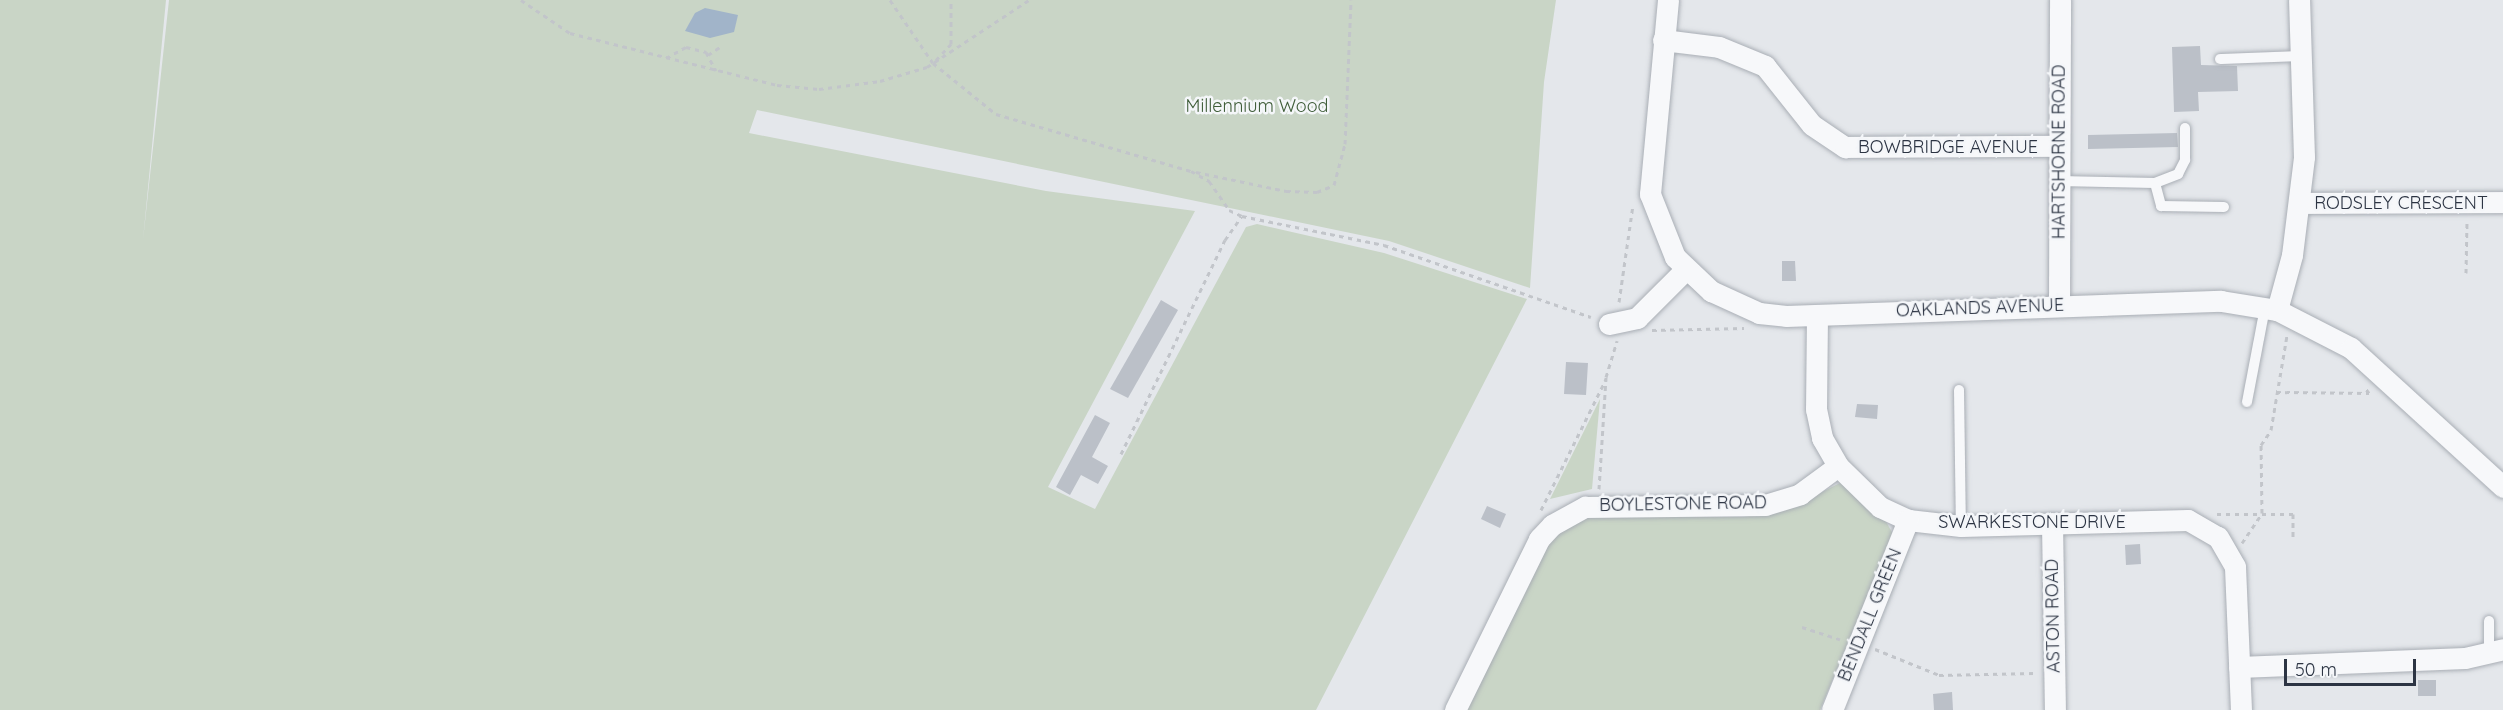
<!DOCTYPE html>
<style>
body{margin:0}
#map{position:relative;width:2503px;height:710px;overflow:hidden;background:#e4e7eb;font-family:Quicksand,sans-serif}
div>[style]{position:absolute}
.green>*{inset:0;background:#c9d5c6}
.water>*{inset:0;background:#a1b4c9}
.building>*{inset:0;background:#bbc0c8}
.path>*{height:3px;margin-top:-1.5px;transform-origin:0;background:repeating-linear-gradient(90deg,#c2c5ca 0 4.5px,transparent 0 9px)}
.roads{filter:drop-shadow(0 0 2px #a9aeb5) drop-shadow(0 0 2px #a9aeb5)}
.lane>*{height:10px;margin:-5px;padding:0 5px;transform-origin:5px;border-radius:5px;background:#f7f8fa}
.street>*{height:21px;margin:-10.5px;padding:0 10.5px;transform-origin:10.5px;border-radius:10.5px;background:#f7f8fa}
span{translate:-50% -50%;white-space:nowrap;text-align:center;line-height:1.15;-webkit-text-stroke:5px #f4f6f9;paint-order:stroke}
.park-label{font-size:18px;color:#405e3a}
.street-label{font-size:18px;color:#2c3443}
.scale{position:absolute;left:2284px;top:659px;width:132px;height:27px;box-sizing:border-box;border:3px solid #2c3443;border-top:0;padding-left:8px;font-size:18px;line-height:21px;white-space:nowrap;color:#2c3443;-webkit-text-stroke:4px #f4f6f9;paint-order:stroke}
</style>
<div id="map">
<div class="green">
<i style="clip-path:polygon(0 0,166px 0,143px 240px,169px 0,1556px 0,1544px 82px,1530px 288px,1389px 241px,757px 110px,749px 133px,1046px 191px,1195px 211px,1048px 487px,1095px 509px,1246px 227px,1257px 224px,1384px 253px,1527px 299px,1316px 710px,0 710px)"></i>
<i style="clip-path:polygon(1600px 399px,1592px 489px,1550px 499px)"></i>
<i style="clip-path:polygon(1840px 483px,1884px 518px,1893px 534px,1820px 710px,1466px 710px,1539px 556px,1564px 528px,1587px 516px,1743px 517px,1788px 509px)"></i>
</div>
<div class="water">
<i style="clip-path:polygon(705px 8px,738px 15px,734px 32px,710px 38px,685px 31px,695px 13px)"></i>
</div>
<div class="building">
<i style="clip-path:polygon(2200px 46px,2201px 65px,2237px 66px,2238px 91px,2198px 92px,2199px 111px,2174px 112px,2172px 47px)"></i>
<i style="clip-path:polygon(2177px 133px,2178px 147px,2088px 149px,2088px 135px)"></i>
<i style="clip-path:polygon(1782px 261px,1795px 261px,1796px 281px,1782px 281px)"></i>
<i style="clip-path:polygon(1161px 300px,1178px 310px,1128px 398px,1110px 389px)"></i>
<i style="clip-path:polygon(1566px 362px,1588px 363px,1586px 395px,1564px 394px)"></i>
<i style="clip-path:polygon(1857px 404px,1878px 405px,1877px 419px,1855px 417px)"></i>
<i style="clip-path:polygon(1095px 415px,1110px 423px,1092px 457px,1108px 466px,1098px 484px,1081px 475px,1070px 495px,1056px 487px)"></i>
<i style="clip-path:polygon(1487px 506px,1506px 514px,1500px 528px,1481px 519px)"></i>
<i style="clip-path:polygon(2140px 544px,2141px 564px,2126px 565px,2125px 545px)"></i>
<i style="clip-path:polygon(2418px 680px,2436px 680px,2436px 696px,2418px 696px)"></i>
<i style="clip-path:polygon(1952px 692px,1953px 710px,1934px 710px,1933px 694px)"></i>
</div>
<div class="path">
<i style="left:521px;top:0;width:59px;rotate:34deg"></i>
<i style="left:570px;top:33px;width:213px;rotate:14.1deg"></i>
<i style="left:777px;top:85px;width:42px;rotate:5.4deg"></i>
<i style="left:819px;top:89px;width:62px;rotate:-7.5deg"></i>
<i style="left:880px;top:81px;width:49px;rotate:-16.6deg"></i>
<i style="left:927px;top:67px;width:122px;rotate:-33.3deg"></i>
<i style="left:890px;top:0;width:76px;rotate:55.7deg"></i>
<i style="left:933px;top:63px;width:81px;rotate:39deg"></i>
<i style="left:996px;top:114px;width:203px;rotate:16.3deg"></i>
<i style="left:1191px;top:171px;width:21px;rotate:29deg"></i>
<i style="left:1209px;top:181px;width:35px;rotate:55deg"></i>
<i style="left:1229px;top:210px;width:14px;rotate:25deg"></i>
<i style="left:1242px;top:216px;width:145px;rotate:11.5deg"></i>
<i style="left:1384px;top:245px;width:219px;rotate:19.2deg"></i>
<i style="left:708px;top:55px;width:14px;rotate:-34deg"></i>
<i style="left:666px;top:58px;width:23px;rotate:-29deg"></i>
<i style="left:686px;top:47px;width:21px;rotate:14deg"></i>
<i style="left:706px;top:52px;width:21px;rotate:62deg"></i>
<i style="left:936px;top:60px;width:22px;rotate:-47deg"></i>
<i style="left:951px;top:44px;width:44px;rotate:-90deg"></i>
<i style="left:1196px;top:172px;width:92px;rotate:11.9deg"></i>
<i style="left:1286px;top:191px;width:31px;rotate:2deg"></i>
<i style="left:1317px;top:192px;width:18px;rotate:-22deg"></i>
<i style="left:1334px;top:185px;width:42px;rotate:-75deg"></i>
<i style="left:1345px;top:144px;width:144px;rotate:-87.6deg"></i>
<i style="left:2466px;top:273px;width:53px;rotate:-88.9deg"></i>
<i style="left:1619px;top:302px;width:98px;rotate:-81.8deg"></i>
<i style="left:1652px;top:330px;width:92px;rotate:-1.2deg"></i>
<i style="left:2276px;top:392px;width:93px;rotate:0.6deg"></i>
<i style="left:2369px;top:393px;width:5px;rotate:-127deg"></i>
<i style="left:1121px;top:454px;width:238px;rotate:-64.1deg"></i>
<i style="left:1225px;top:240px;width:29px;rotate:-55deg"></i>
<i style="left:1599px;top:489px;width:112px;rotate:-86.4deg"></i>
<i style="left:1606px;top:377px;width:38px;rotate:-73deg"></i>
<i style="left:1541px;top:510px;width:146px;rotate:-63.6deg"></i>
<i style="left:2217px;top:514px;width:76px"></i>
<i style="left:2293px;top:514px;width:23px;rotate:90deg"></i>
<i style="left:2242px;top:543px;width:36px;rotate:-56deg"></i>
<i style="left:2262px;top:513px;width:68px;rotate:-90.8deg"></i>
<i style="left:2261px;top:445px;width:18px;rotate:-56deg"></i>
<i style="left:2271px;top:430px;width:96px;rotate:-80.4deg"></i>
<i style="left:1802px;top:627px;width:40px;rotate:18deg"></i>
<i style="left:1875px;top:649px;width:69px;rotate:22.1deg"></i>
<i style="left:1939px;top:675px;width:96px;rotate:-1.2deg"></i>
</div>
<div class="roads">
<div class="lane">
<i style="left:2220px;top:59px;width:82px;rotate:-2.1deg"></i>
<i style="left:2058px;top:181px;width:97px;rotate:1.2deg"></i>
<i style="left:2155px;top:183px;width:24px;rotate:75deg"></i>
<i style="left:2161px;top:206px;width:63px;rotate:0.9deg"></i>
<i style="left:2155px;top:183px;width:25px;rotate:-21deg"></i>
<i style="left:2178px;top:174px;width:16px;rotate:-63deg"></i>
<i style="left:2185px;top:160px;width:32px;rotate:-90deg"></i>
<i style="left:1959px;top:390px;width:136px;rotate:89.2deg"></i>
<i style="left:2247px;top:402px;width:96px;rotate:-79.2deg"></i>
<i style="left:2489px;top:621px;width:30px;rotate:90deg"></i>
</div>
<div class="street">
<i style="left:1668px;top:0;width:195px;rotate:95.3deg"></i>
<i style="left:1650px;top:194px;width:68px;rotate:68.4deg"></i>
<i style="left:1675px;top:257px;width:50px;rotate:43.4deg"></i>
<i style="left:1711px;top:291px;width:53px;rotate:24.6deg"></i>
<i style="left:1759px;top:313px;width:27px;rotate:6deg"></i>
<i style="left:1786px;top:316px;width:435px;rotate:-2deg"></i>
<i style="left:2221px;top:301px;width:57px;rotate:9.1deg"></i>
<i style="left:2277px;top:310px;width:83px;rotate:27.2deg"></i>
<i style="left:2351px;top:348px;width:206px;rotate:42.4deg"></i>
<i style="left:1663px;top:40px;width:56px;rotate:7.1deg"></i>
<i style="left:1719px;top:47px;width:50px;rotate:22.4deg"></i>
<i style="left:1765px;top:66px;width:75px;rotate:51.5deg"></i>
<i style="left:1812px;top:125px;width:40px;rotate:34deg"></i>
<i style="left:1845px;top:147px;width:212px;rotate:-0.3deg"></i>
<i style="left:2300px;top:203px;width:203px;rotate:-0.3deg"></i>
<i style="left:2059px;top:304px;width:304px;rotate:-89.8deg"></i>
<i style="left:2277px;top:310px;width:57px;rotate:-74.7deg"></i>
<i style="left:2292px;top:255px;width:99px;rotate:-83deg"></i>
<i style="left:2304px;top:157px;width:157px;rotate:-91.8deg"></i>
<i style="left:1817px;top:315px;width:94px;rotate:90.6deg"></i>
<i style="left:1816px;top:409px;width:30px;rotate:78deg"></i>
<i style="left:1822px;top:438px;width:32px;rotate:60deg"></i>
<i style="left:1838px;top:466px;width:59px;rotate:44.3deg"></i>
<i style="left:1880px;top:507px;width:31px;rotate:25deg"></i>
<i style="left:1908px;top:520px;width:53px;rotate:6.5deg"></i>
<i style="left:1961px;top:526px;width:227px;rotate:-1.5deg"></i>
<i style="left:2188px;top:520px;width:34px;rotate:30deg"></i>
<i style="left:2218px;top:537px;width:34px;rotate:60deg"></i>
<i style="left:2235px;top:567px;width:143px;rotate:87.6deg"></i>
<i style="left:1609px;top:324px;width:29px;rotate:-12deg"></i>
<i style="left:1637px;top:318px;width:69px;rotate:-45deg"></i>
<i style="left:2052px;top:523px;width:187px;rotate:89.1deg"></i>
<i style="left:2239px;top:667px;width:226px;rotate:-2.3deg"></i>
<i style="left:2465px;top:658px;width:39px;rotate:-13deg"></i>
<i style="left:1455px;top:710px;width:191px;rotate:-63.8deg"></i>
<i style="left:1539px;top:539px;width:19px;rotate:-47deg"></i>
<i style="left:1552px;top:525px;width:38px;rotate:-29deg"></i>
<i style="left:1585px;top:507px;width:180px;rotate:-0.6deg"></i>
<i style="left:1765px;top:505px;width:37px;rotate:-17deg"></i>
<i style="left:1800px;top:494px;width:47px;rotate:-36.4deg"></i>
<i style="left:1832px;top:710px;width:205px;rotate:-68.2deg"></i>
</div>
</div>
<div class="park-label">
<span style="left:1257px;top:106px">Millennium Wood</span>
</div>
<div class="street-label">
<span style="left:1948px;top:147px">BOWBRIDGE AVENUE</span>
<span style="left:2059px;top:152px;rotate:-90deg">HARTSHORNE ROAD</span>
<span style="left:2401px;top:203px">RODSLEY CRESCENT</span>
<span style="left:1980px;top:308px;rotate:-2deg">OAKLANDS AVENUE</span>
<span style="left:1683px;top:504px;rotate:-1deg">BOYLESTONE ROAD</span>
<span style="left:2032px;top:522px">SWARKESTONE DRIVE</span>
<span style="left:1870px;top:615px;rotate:-68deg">BENDALL GREEN</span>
<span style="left:2053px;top:616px;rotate:-91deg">ASTON ROAD</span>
</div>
<div class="scale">50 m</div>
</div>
